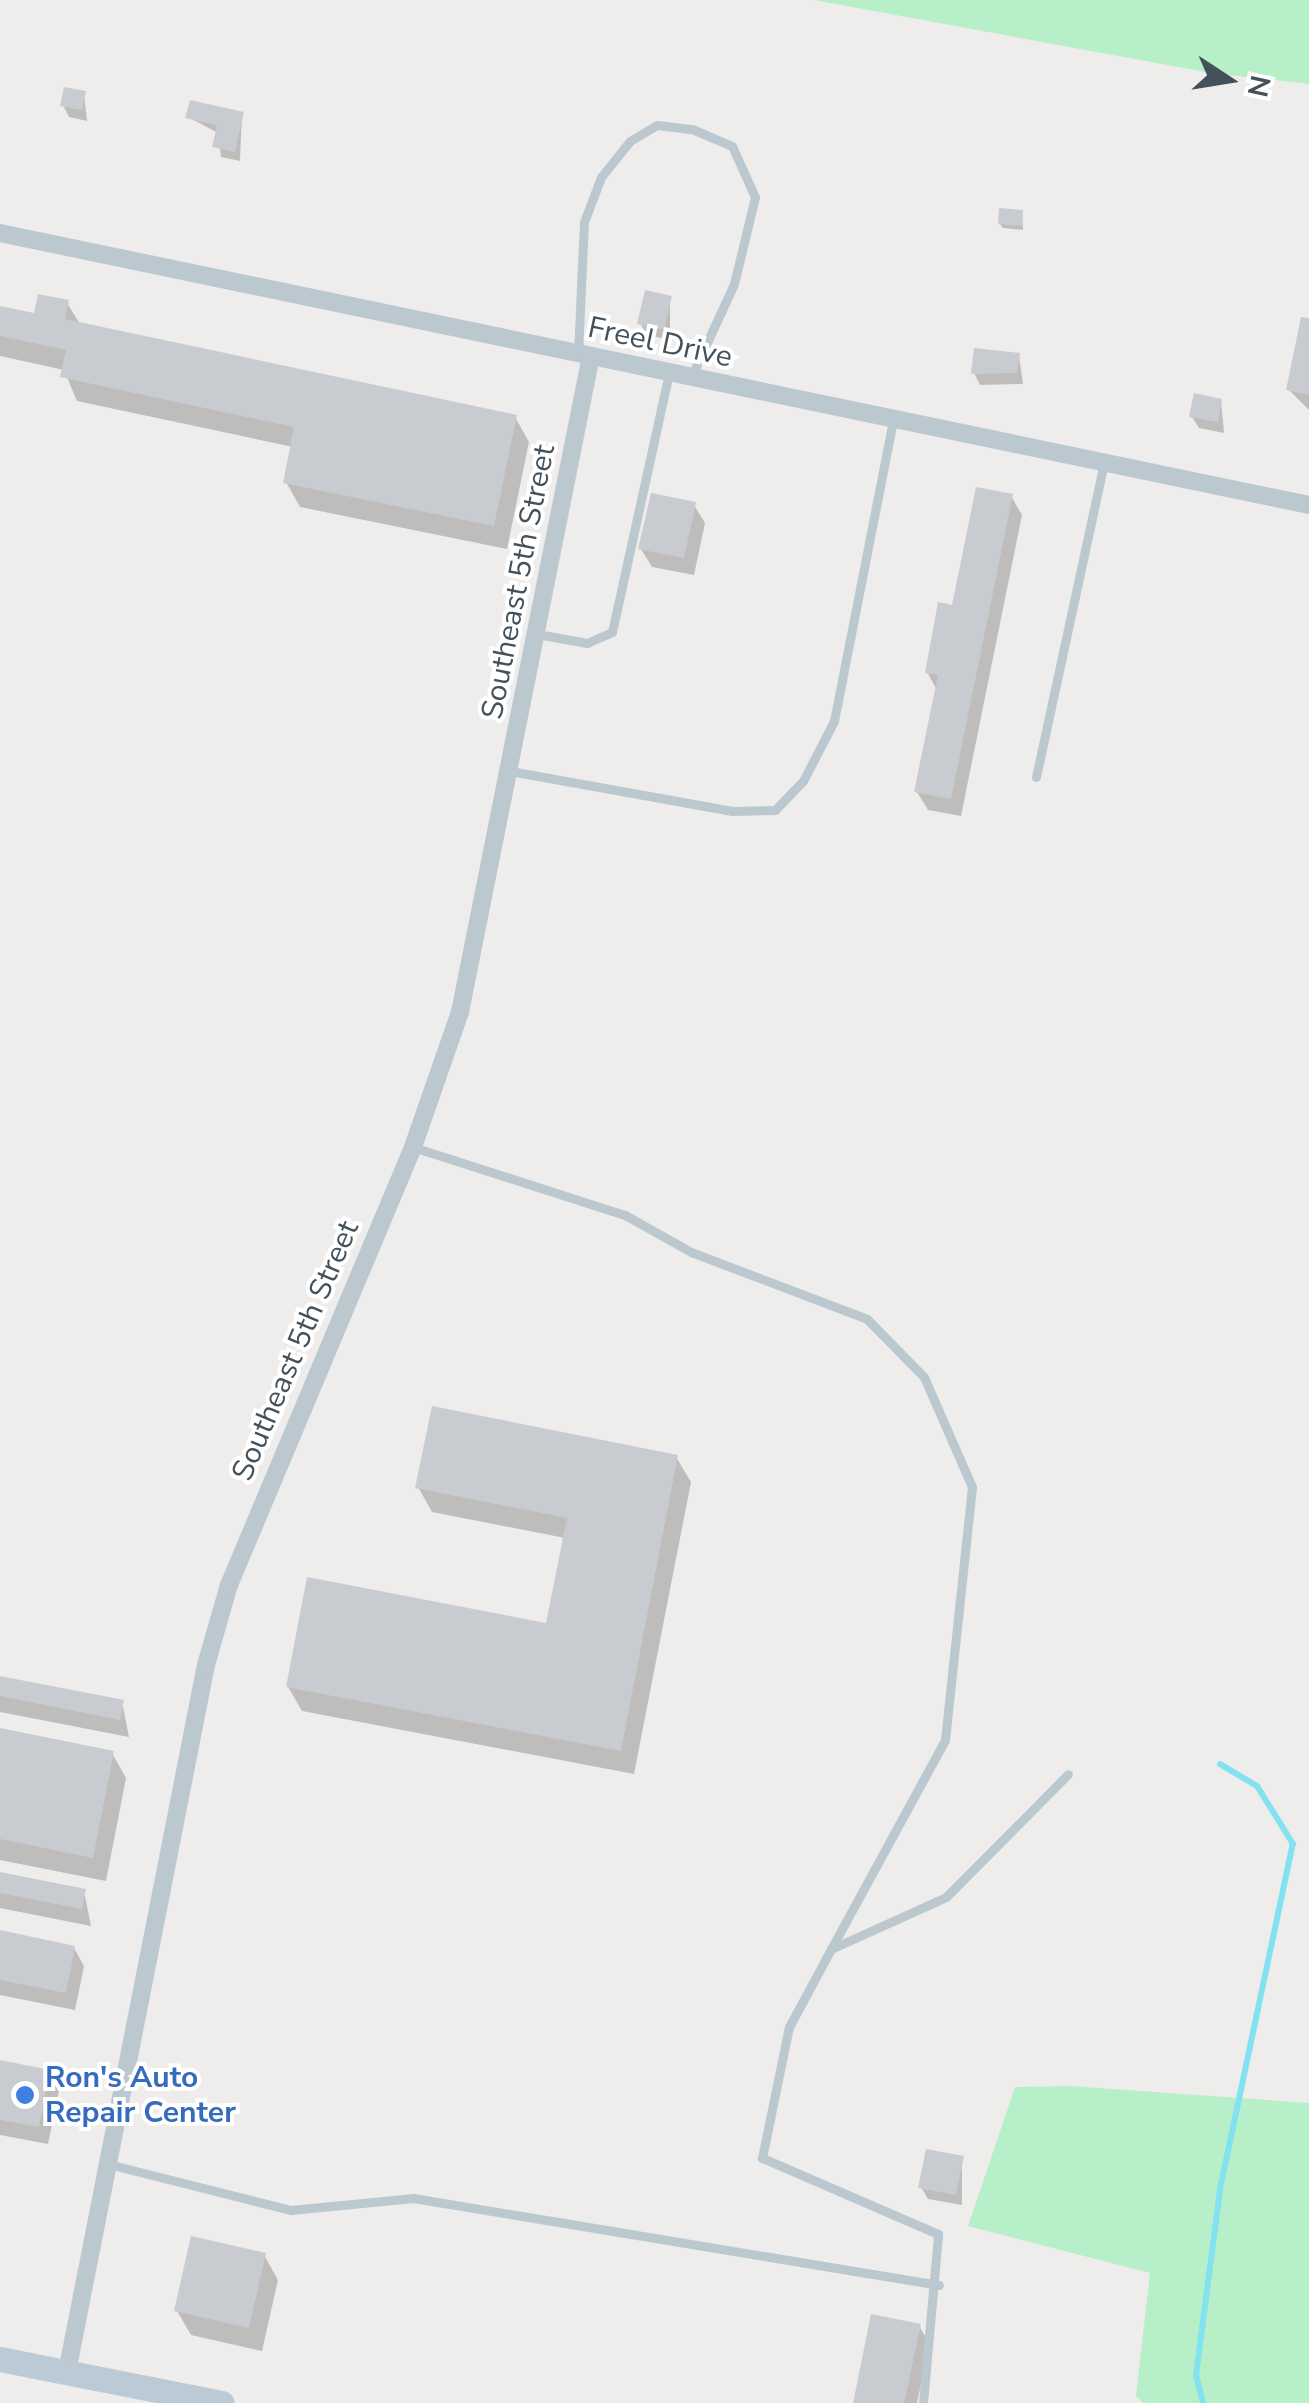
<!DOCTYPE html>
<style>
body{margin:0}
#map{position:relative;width:1309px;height:2403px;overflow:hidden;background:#efecec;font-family:"Nunito Sans",sans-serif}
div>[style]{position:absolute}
.green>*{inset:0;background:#b7f0c8}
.shadow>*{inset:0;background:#0003}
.stream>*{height:6px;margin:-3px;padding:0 3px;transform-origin:3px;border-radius:3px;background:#82e2ef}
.building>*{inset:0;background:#c8ccd1}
.lane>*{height:9px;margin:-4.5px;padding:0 4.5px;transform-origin:4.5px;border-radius:4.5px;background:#bcc8cf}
.street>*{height:18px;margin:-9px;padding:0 9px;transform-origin:9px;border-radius:9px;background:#bcc8cf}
.secondary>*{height:25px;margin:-12.5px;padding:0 12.5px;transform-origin:12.5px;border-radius:12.5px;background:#bbcad4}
.dots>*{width:28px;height:28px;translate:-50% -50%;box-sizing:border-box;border:5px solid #fff;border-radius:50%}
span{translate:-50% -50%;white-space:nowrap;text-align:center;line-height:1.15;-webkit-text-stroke:8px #fff;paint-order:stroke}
.street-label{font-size:30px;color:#44515a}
.shop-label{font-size:30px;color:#366cbe;font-weight:700}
.left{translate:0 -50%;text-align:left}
.north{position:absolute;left:1179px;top:30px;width:100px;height:100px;-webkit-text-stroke:8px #fff;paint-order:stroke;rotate:102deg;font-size:28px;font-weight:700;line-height:40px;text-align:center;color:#44515a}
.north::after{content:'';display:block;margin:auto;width:35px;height:45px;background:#44515a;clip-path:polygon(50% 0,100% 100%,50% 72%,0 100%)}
</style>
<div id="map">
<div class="green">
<i style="clip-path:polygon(814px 0,1309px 0,1309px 84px,1211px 73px)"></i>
<i style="clip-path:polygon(1070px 2086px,1309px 2103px,1309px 2403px,1143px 2403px,1136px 2396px,1150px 2273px,968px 2226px,1015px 2087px)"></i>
</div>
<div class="shadow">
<i style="clip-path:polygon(84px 94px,87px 121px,69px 117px,63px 105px)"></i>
<i style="clip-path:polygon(242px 114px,240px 161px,221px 157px,218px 133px,188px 117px)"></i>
<i style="clip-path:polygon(1022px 212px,1023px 230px,1003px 228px,1000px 224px)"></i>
<i style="clip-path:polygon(670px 298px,670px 340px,647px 335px,640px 323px)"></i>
<i style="clip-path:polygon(67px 303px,80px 324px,515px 417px,529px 442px,507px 549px,300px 507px,286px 482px,293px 447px,77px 401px,64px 370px,0 356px,0 309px,36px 316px)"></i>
<i style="clip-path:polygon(1309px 326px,1309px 410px,1289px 390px)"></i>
<i style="clip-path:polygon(1019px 356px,1023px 384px,980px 385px,974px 373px)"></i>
<i style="clip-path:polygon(1221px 401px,1224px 433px,1199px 428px,1192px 417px)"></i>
<i style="clip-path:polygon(1011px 496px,1022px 515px,961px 816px,928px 810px,917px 792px,937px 690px,927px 672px)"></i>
<i style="clip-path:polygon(694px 505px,705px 523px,694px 575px,652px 567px,641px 549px)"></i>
<i style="clip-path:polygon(676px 1457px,691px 1482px,634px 1774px,302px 1711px,288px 1687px,548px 1626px,565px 1538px,432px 1512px,418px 1487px)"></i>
<i style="clip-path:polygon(0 1678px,122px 1702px,129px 1737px,0 1712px)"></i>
<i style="clip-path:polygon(0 1730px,112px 1753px,126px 1778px,106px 1881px,0 1860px)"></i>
<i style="clip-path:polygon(0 1874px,84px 1891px,91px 1926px,0 1908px)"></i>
<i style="clip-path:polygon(0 1933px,74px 1948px,84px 1966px,75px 2010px,0 1995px)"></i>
<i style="clip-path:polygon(0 2063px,49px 2072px,59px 2090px,48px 2144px,0 2135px)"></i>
<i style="clip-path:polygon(962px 2158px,962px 2205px,928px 2199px,921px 2187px)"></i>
<i style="clip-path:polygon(264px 2255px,278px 2280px,262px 2351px,191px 2335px,177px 2311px)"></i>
<i style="clip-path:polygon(919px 2326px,930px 2344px,917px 2403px,857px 2403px)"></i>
</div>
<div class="stream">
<i style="left:1203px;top:2403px;width:29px;rotate:-104deg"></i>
<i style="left:1196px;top:2375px;width:188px;rotate:-82.6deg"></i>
<i style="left:1220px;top:2189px;width:353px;rotate:-78.1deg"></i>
<i style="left:1293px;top:1844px;width:68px;rotate:-121.8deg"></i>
<i style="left:1257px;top:1786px;width:43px;rotate:-149.3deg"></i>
</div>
<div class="building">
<i style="clip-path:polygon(64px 87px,86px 91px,82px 110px,60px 106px)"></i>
<i style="clip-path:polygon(190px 100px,244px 112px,235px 152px,212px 147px,217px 125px,185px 118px)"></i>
<i style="clip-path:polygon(999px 208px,1023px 210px,1022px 226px,998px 224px)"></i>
<i style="clip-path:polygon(645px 290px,672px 296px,664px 330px,637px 324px)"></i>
<i style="clip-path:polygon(38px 294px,69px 300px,65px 319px,517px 415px,494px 526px,283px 483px,294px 427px,60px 377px,66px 350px,0 336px,0 306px,34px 313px)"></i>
<i style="clip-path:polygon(1301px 317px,1309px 318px,1309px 395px,1286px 390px)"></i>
<i style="clip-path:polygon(974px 348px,1020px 353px,1017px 373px,971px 374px)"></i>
<i style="clip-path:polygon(1194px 393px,1222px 399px,1218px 422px,1189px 417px)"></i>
<i style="clip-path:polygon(976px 487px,1013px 494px,951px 799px,914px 792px,938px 675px,925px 673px,938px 602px,952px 605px)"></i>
<i style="clip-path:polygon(651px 493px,696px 502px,684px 558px,638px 549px)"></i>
<i style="clip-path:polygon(432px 1406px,678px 1455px,621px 1751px,286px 1687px,307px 1577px,546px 1623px,567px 1518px,415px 1488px)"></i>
<i style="clip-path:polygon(0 1676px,124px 1700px,120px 1720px,0 1696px)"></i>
<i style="clip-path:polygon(0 1728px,114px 1751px,93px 1858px,0 1839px)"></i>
<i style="clip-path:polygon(0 1872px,86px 1889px,82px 1909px,0 1893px)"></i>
<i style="clip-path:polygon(0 1930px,75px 1946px,66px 1993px,0 1980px)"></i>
<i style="clip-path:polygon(0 2060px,50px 2070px,39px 2127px,0 2120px)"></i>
<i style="clip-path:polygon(926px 2149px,964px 2156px,956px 2195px,918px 2188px)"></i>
<i style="clip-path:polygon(191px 2236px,266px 2253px,249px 2328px,174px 2311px)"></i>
<i style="clip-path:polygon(871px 2314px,921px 2324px,904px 2403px,853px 2403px)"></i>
</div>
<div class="lane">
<i style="left:578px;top:354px;width:132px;rotate:-87.4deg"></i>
<i style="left:584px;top:222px;width:48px;rotate:-69.3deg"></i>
<i style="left:601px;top:177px;width:46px;rotate:-51.1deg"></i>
<i style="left:630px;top:141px;width:31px;rotate:-31deg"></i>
<i style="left:657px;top:125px;width:35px;rotate:7deg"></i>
<i style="left:692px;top:129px;width:43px;rotate:23deg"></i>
<i style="left:732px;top:146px;width:56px;rotate:65.7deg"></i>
<i style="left:755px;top:197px;width:89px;rotate:103.6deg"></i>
<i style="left:734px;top:284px;width:102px;rotate:114.8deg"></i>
<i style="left:537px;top:634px;width:51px;rotate:10.2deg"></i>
<i style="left:587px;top:643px;width:27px;rotate:-24deg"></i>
<i style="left:612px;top:632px;width:266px;rotate:-77.6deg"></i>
<i style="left:510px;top:771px;width:226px;rotate:10.2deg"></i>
<i style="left:732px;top:811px;width:43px;rotate:-1.3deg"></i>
<i style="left:775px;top:810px;width:40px;rotate:-46deg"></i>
<i style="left:803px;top:781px;width:68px;rotate:-62.7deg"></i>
<i style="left:834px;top:721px;width:308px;rotate:-78.9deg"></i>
<i style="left:1036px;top:777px;width:321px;rotate:-77.8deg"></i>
<i style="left:413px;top:1147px;width:223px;rotate:17.8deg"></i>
<i style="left:625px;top:1215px;width:76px;rotate:29.3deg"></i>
<i style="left:691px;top:1252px;width:188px;rotate:20.8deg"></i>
<i style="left:867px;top:1319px;width:81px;rotate:45.5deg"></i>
<i style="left:924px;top:1377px;width:120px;rotate:66.4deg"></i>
<i style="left:972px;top:1487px;width:254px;rotate:96.1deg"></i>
<i style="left:945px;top:1740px;width:238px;rotate:118.6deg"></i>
<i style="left:108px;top:2164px;width:189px;rotate:14.1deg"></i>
<i style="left:291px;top:2210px;width:123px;rotate:-5.6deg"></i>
<i style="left:413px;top:2198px;width:533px;rotate:9.39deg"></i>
<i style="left:923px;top:2403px;width:170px;rotate:-84.9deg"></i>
<i style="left:938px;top:2234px;width:192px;rotate:-156.6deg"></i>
<i style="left:762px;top:2158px;width:134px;rotate:-78.4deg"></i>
<i style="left:789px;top:2027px;width:89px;rotate:-61.7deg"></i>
<i style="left:831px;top:1949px;width:126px;rotate:-24.3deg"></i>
<i style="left:946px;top:1897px;width:173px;rotate:-45.2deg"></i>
</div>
<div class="street">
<i style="left:0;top:233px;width:1337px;rotate:11.74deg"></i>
<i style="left:67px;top:2372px;width:721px;rotate:-78.88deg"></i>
<i style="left:206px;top:1665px;width:83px;rotate:-74deg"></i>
<i style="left:229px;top:1585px;width:475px;rotate:-67.2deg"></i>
<i style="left:413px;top:1147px;width:143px;rotate:-70.8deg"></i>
<i style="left:460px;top:1012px;width:669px;rotate:-78.71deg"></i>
</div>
<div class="secondary">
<i style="left:0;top:2359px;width:226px;rotate:11.2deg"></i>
</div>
<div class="dots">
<i style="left:25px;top:2095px;background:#3f7fe0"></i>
</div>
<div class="street-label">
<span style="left:660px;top:343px;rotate:12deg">Freel Drive</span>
<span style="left:519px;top:582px;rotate:-79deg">Southeast 5th Street</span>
<span style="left:296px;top:1351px;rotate:-67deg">Southeast 5th Street</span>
</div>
<div class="shop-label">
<span class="left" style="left:45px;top:2095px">Ron's Auto<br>Repair Center</span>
</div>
<div class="north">N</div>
</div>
